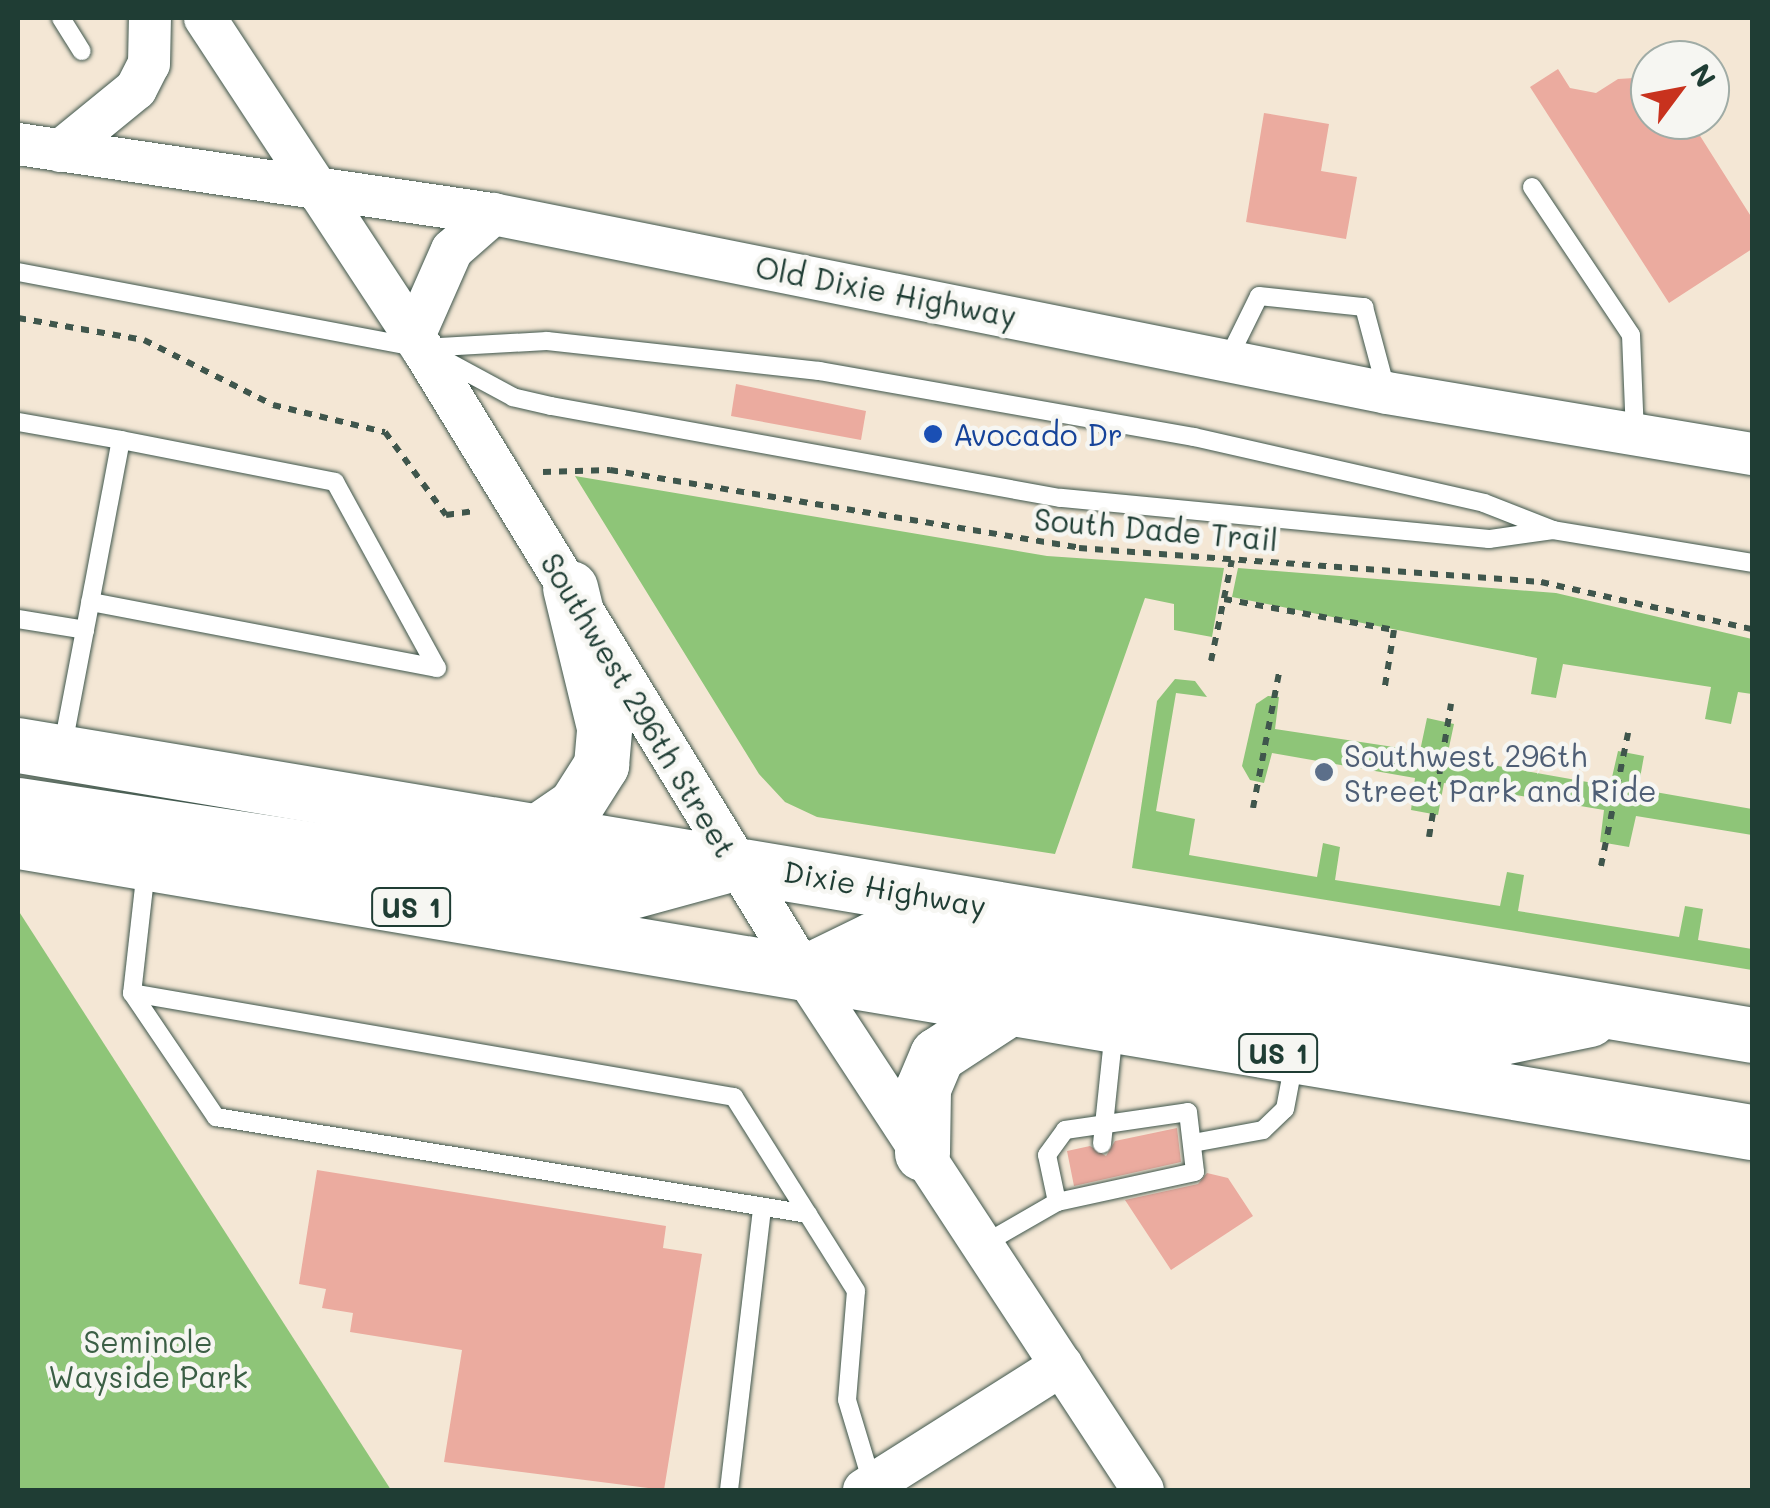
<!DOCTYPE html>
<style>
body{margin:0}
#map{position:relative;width:1770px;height:1508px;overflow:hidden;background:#f4e7d5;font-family:Mali,sans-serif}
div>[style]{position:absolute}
.green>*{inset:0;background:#8ec578}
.building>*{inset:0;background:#ebab9f}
.path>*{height:6px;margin-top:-3px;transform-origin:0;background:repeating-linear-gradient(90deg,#3f564c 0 8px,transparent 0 16px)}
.roads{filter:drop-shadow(0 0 2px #3f564c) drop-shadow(0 0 2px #3f564c)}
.service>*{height:18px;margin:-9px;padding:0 9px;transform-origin:9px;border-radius:9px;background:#fff}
.tertiary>*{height:42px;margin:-21px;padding:0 21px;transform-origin:21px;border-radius:21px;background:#fff}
.trunk>*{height:55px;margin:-27.5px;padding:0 27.5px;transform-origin:27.5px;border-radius:27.5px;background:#fff}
.dots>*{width:28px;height:28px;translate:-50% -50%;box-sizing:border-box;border:5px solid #f6f6f2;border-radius:50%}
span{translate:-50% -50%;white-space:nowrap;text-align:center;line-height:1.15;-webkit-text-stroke:9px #f6f6f2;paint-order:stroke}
.shield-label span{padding:2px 8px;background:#f6f6f2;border:2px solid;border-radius:8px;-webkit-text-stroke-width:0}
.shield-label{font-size:28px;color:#1f3d34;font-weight:700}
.street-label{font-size:30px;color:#1f3d34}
.transit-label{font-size:30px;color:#164399}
.left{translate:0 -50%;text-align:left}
.service-label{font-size:30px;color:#4e5e75}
.park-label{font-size:30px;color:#3b5f45}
.frame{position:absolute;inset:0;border:20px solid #1f3d34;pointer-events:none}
.north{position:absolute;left:1630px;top:40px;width:100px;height:100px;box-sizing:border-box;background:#f6f6f2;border:2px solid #a0aca6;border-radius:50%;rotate:58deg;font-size:28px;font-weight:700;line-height:40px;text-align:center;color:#1f3d34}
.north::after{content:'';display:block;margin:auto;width:35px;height:45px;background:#c8321e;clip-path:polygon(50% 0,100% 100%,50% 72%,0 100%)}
</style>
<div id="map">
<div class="green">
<i style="clip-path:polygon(575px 476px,1047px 556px,1224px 568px,1212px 637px,1174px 630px,1174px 604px,1145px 598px,1055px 854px,817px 817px,785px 802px,759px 774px)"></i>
<i style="clip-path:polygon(1238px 568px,1556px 593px,1752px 639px,1752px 694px,1738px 692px,1731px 724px,1705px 719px,1711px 687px,1563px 664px,1556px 698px,1531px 694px,1537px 658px,1232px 597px)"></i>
<i style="clip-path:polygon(1175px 679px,1195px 681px,1207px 697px,1176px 693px,1156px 811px,1195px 819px,1189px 855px,1317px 877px,1323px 843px,1340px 847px,1335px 880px,1500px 906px,1507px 872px,1524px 875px,1518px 911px,1679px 937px,1685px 906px,1703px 909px,1698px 940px,1752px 949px,1752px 970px,1132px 868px,1157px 701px)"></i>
<i style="clip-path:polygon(1268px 696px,1279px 697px,1275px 729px,1420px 751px,1427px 718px,1454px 724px,1447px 757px,1610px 786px,1618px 751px,1644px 756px,1638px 789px,1752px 809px,1752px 835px,1636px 816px,1629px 847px,1600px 842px,1604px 810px,1444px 783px,1438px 815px,1411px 810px,1415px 778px,1272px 753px,1264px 783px,1250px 780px,1242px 766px,1256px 704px)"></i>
<i style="clip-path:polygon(18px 910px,391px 1490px,18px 1490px)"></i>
</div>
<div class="building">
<i style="clip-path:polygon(1558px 69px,1570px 88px,1596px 93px,1618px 79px,1650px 77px,1650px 120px,1690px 120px,1752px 218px,1752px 249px,1669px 303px,1530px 87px)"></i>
<i style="clip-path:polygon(1264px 113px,1329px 124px,1321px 171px,1357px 177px,1346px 239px,1246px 222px)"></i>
<i style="clip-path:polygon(736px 384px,866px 411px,861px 440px,731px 416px)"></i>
<i style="clip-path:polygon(1177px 1128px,1181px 1162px,1074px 1186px,1067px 1151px,1090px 1146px,1106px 1156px,1115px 1141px)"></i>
<i style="clip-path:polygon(317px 1170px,666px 1226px,663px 1248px,702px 1254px,664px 1490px,444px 1462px,462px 1350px,350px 1332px,353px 1313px,322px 1308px,326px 1289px,299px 1284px)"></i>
<i style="clip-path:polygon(1207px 1173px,1228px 1178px,1253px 1216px,1171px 1270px,1125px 1200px,1198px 1184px)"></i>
</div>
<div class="path">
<i style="left:18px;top:318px;width:128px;rotate:9.9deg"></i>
<i style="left:144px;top:340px;width:144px;rotate:26.7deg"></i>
<i style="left:273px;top:405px;width:115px;rotate:13.6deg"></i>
<i style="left:385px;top:432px;width:103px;rotate:53.7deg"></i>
<i style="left:446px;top:515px;width:30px;rotate:-8deg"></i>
<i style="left:543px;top:472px;width:67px;rotate:-1.7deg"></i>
<i style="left:610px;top:470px;width:475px;rotate:9.4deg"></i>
<i style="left:1079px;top:548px;width:463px;rotate:4.2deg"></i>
<i style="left:1541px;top:582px;width:216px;rotate:12.6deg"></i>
<i style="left:1224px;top:599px;width:173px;rotate:10.3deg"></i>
<i style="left:1394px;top:630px;width:63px;rotate:99.2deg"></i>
<i style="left:1211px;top:661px;width:103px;rotate:-78.3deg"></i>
<i style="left:1253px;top:808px;width:137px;rotate:-79.1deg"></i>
<i style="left:1429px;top:837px;width:135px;rotate:-80.6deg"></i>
<i style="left:1601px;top:866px;width:136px;rotate:-78.5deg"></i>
</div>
<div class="roads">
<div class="service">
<i style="left:61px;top:18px;width:39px;rotate:58deg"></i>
<i style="left:1532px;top:187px;width:178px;rotate:56.2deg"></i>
<i style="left:1631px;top:335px;width:100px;rotate:87.7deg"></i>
<i style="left:18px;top:272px;width:404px;rotate:10.7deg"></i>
<i style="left:422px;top:348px;width:125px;rotate:-3.2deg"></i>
<i style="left:547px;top:341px;width:274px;rotate:6.3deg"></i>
<i style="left:819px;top:371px;width:381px;rotate:10deg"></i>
<i style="left:1194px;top:437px;width:297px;rotate:12.8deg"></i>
<i style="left:1484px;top:503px;width:74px;rotate:21.4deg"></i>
<i style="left:1553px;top:530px;width:65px;rotate:172deg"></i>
<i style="left:1489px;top:539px;width:431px;rotate:-174.5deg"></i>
<i style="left:1060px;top:498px;width:517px;rotate:-169.75deg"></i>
<i style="left:551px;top:406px;width:39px;rotate:-167deg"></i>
<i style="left:513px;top:397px;width:84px;rotate:-151.6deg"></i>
<i style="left:1228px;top:359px;width:70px;rotate:-63.8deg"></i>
<i style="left:1259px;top:296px;width:106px;rotate:6deg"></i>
<i style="left:1364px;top:307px;width:89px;rotate:75deg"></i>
<i style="left:18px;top:422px;width:105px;rotate:9.9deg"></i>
<i style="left:1553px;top:530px;width:202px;rotate:9.4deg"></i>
<i style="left:18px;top:619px;width:68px;rotate:9.3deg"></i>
<i style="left:63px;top:745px;width:117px;rotate:-79.2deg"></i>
<i style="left:85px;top:630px;width:193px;rotate:-79.3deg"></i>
<i style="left:121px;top:440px;width:218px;rotate:11.1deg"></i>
<i style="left:335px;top:482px;width:212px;rotate:61.3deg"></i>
<i style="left:437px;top:668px;width:353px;rotate:-169.2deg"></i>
<i style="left:146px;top:869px;width:125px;rotate:96.4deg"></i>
<i style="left:132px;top:993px;width:611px;rotate:9.8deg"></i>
<i style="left:734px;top:1097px;width:229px;rotate:57.8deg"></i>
<i style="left:856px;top:1291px;width:109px;rotate:94.7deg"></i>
<i style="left:847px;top:1400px;width:90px;rotate:73.2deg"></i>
<i style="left:132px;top:993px;width:150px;rotate:55.9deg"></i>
<i style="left:216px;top:1117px;width:600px;rotate:9.31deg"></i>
<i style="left:1193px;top:1143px;width:71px;rotate:-10.5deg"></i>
<i style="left:1263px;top:1130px;width:30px;rotate:-44deg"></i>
<i style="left:1285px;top:1109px;width:48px;rotate:-79.2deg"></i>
<i style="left:1102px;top:1144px;width:115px;rotate:-84deg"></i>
<i style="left:984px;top:1244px;width:84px;rotate:-29.9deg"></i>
<i style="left:1057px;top:1202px;width:48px;rotate:-102deg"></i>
<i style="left:1047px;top:1155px;width:31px;rotate:-54deg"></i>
<i style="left:1065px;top:1130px;width:124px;rotate:-8.3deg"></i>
<i style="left:1188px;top:1112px;width:60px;rotate:83.3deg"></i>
<i style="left:1195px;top:1172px;width:141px;rotate:167.7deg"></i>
<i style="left:729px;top:1490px;width:285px;rotate:-83.3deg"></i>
</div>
<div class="tertiary">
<i style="left:205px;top:18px;width:395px;rotate:56.7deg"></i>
<i style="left:422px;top:348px;width:732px;rotate:58.57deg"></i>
<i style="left:804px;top:973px;width:618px;rotate:56.75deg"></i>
<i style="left:18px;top:144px;width:480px;rotate:8.4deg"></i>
<i style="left:493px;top:214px;width:912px;rotate:11.32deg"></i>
<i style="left:1387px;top:393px;width:370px;rotate:9.5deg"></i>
<i style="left:60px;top:151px;width:98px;rotate:-39.2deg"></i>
<i style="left:136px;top:89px;width:28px;rotate:-63deg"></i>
<i style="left:149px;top:64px;width:46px;rotate:-88.8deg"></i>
<i style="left:414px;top:336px;width:94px;rotate:-66.2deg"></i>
<i style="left:452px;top:250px;width:55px;rotate:-41.3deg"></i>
<i style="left:864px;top:1490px;width:234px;rotate:-32.3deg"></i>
</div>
<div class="trunk">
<i style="left:18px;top:745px;width:1758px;rotate:9.49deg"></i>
<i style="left:18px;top:805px;width:606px;rotate:8.54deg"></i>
<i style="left:617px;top:895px;width:110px;rotate:-15.3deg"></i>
<i style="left:534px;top:834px;width:50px;rotate:-34.3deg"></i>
<i style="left:575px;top:806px;width:49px;rotate:-57.6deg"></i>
<i style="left:601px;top:765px;width:38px;rotate:-85deg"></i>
<i style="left:604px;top:727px;width:143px;rotate:-103.7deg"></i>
<i style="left:18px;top:841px;width:1758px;rotate:9.53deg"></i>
<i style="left:804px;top:973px;width:76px;rotate:-25.9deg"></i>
<i style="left:872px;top:940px;width:32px;rotate:-4deg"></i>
<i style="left:904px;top:938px;width:606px;rotate:9.4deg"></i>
<i style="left:1502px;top:1037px;width:89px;rotate:-11.7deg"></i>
<i style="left:922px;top:1153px;width:65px;rotate:-89.1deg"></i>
<i style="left:923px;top:1088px;width:36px;rotate:-67deg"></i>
<i style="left:937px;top:1055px;width:86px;rotate:-33.1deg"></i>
</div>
</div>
<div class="dots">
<i style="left:933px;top:434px;background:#1a4fb4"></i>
<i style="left:1324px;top:772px;background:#5c6f8a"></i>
</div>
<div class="shield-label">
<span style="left:411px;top:907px">US 1</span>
<span style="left:1278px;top:1053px">US 1</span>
</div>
<div class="street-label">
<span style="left:886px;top:291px;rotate:11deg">Old Dixie Highway</span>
<span style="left:1156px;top:529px;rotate:5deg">South Dade Trail</span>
<span style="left:639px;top:705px;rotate:59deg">Southwest 296th Street</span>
<span style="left:885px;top:888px;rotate:10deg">Dixie Highway</span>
</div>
<div class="transit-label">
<span class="left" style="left:953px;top:434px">Avocado Dr</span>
</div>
<div class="service-label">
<span class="left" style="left:1344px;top:772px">Southwest 296th<br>Street Park and Ride</span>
</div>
<div class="park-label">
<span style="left:148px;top:1358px">Seminole<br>Wayside Park</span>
</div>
<div class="frame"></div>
<div class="north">N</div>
</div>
